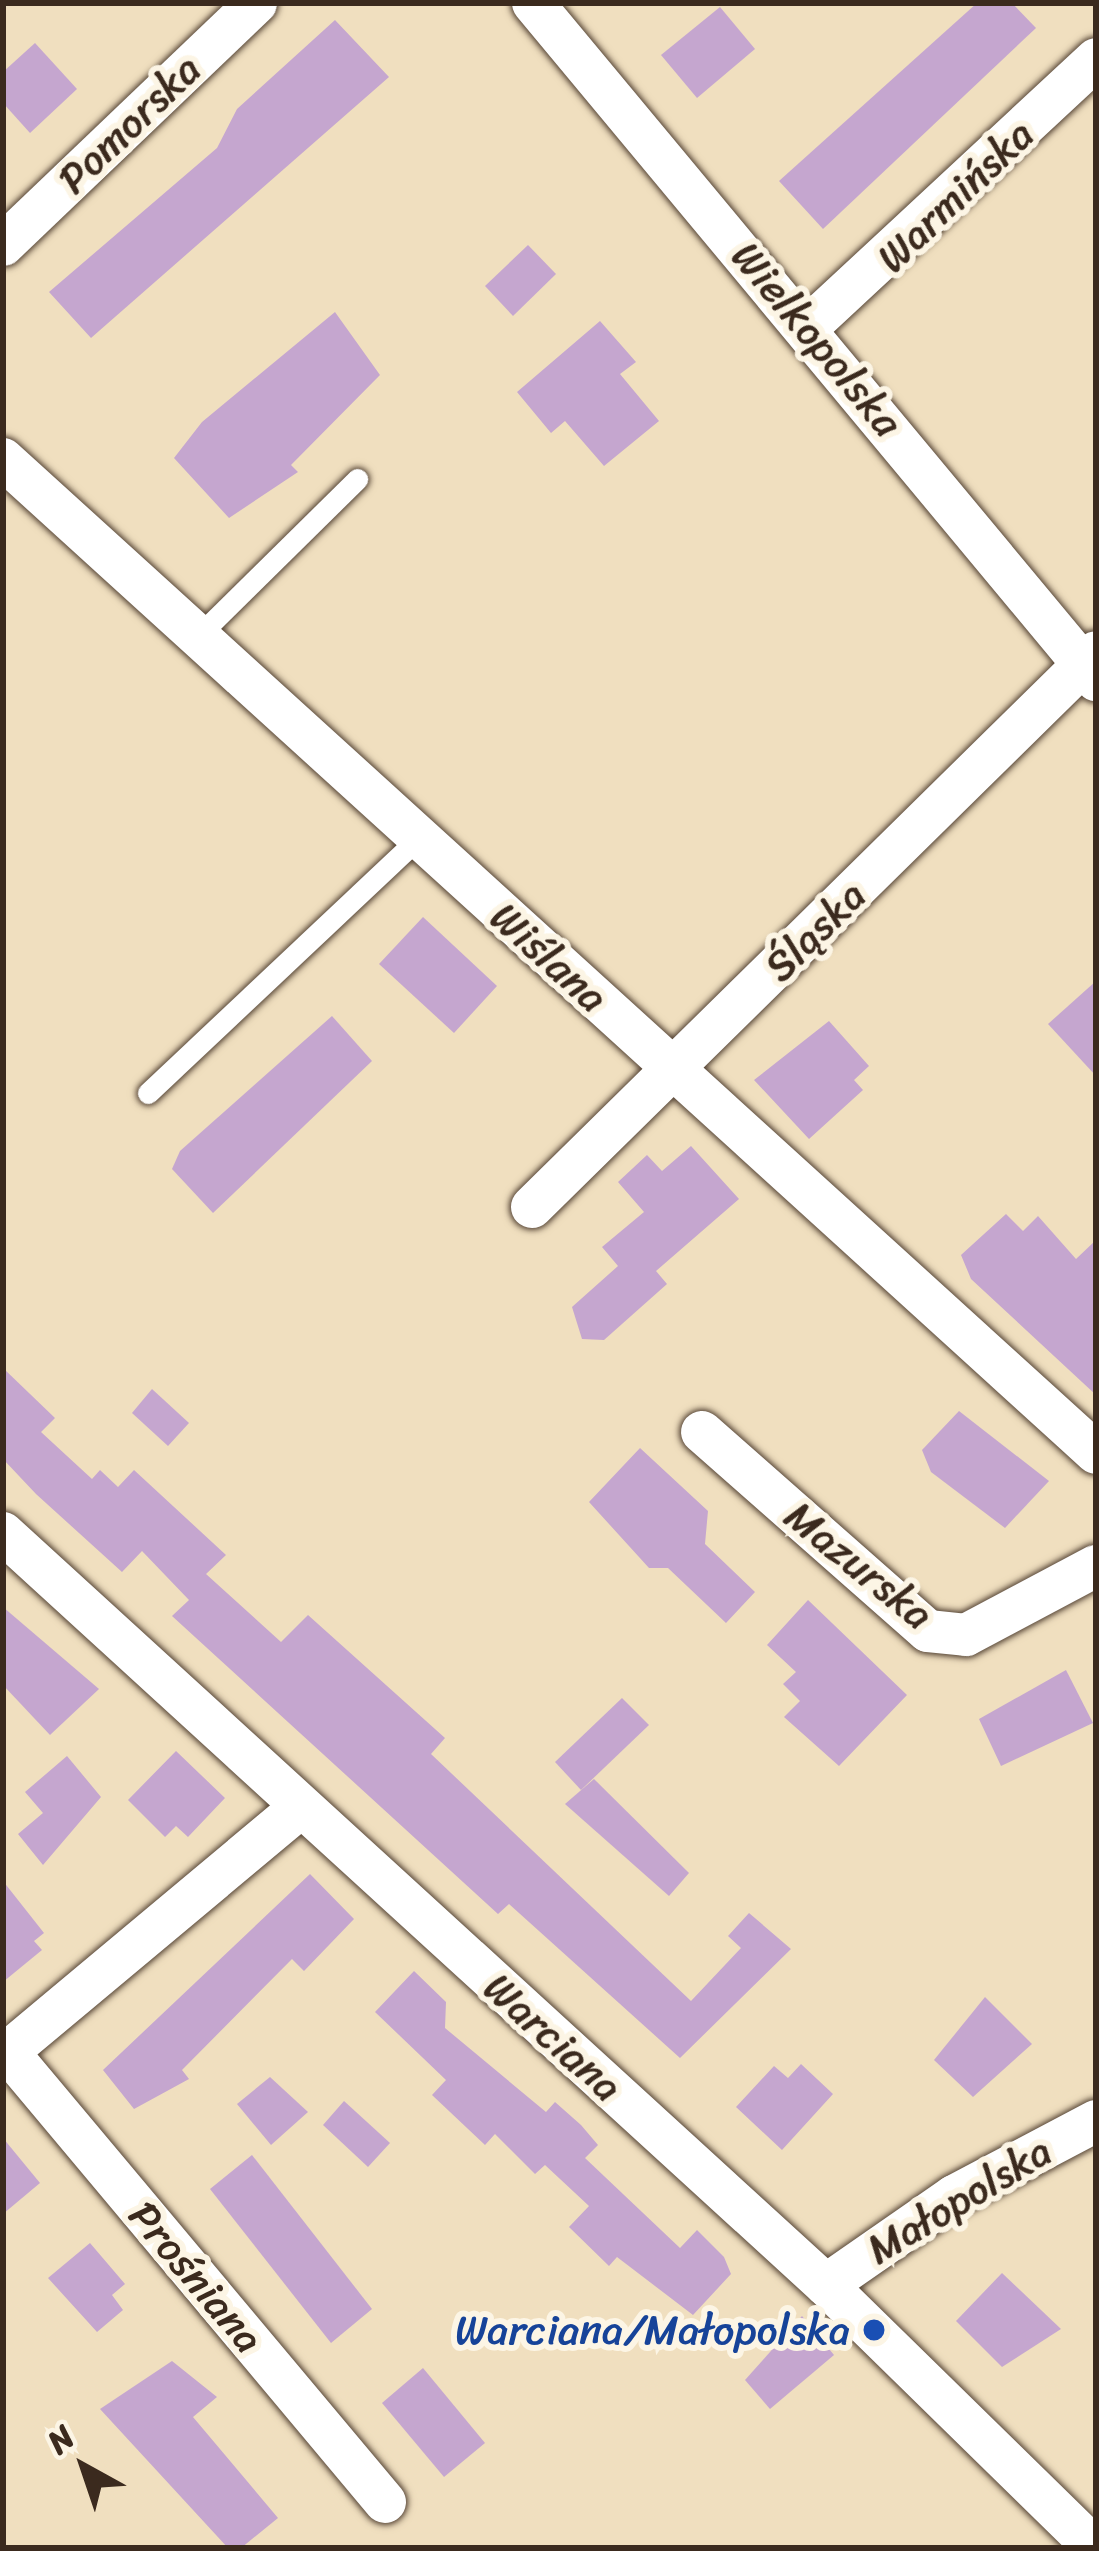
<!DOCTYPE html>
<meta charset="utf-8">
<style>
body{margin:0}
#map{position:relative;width:1099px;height:2551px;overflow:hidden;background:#f0dfbf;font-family:Sriracha,sans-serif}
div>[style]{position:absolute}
.building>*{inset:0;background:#c5a6cf}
.roads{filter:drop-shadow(0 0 3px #564536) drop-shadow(0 0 3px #564536)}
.service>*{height:21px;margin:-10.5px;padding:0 10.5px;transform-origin:10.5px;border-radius:10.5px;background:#fff}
.minor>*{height:42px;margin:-21px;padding:0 21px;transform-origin:21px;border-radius:21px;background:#fff}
.dots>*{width:33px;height:33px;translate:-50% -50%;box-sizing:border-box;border:6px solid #fcf5e5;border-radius:50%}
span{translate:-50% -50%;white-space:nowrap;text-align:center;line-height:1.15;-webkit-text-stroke:12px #fcf5e5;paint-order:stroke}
.street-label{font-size:42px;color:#3b2a1e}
.transit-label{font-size:42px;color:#164399}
.right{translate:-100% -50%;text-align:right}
.frame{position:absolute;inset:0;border:6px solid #3b2a1e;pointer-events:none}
.north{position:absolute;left:24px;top:2407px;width:120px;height:120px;-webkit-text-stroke:9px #fcf5e5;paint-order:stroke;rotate:320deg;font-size:33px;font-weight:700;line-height:48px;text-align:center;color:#3b2a1e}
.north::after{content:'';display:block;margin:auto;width:42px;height:54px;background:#3b2a1e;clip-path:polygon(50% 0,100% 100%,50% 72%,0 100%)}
</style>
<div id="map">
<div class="building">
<i style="clip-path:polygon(977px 3px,1012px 3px,1036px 28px,823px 229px,779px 181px)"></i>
<i style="clip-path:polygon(720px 7px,755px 49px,697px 98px,661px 55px)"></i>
<i style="clip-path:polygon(335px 20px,389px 77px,91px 338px,49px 292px,217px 148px,237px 109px)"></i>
<i style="clip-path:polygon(35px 43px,77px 89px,30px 133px,3px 103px,3px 72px)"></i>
<i style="clip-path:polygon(528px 245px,556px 274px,513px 316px,485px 286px)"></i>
<i style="clip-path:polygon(335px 312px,380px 375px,291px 465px,298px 472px,229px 518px,174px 458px,202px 422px)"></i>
<i style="clip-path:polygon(600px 321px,636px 362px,620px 374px,659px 421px,604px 466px,565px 421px,551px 433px,517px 392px)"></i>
<i style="clip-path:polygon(423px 917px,497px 986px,454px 1033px,379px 964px)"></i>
<i style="clip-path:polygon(1096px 981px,1096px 1076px,1048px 1024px)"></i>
<i style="clip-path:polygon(332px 1016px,372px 1061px,213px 1213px,172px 1169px,180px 1151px)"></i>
<i style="clip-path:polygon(829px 1021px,869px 1066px,854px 1080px,863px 1090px,809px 1139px,754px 1080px)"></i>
<i style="clip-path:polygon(691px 1146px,739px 1199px,656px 1271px,667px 1284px,604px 1340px,582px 1339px,572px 1307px,618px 1266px,602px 1247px,644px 1212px,618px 1182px,647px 1155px,662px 1171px)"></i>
<i style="clip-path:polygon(1006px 1214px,1023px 1231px,1038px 1216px,1076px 1259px,1096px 1240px,1096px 1395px,971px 1279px,961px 1255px)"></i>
<i style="clip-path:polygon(3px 1368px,55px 1418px,41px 1432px,92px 1479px,100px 1470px,118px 1487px,134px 1470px,226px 1555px,206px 1574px,281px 1642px,308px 1615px,445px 1738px,431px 1754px,691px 2001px,741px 1948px,728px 1936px,749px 1913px,791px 1949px,680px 2058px,509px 1904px,498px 1914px,172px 1616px,189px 1600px,142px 1551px,122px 1572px,36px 1494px,3px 1459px)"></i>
<i style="clip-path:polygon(152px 1389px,189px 1423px,168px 1446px,132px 1413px)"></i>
<i style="clip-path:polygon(959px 1411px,1049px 1481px,1005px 1528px,931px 1472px,922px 1450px)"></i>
<i style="clip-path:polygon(640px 1448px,708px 1511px,705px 1544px,755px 1592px,726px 1623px,668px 1568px,649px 1568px,589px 1502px)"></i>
<i style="clip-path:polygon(808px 1600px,907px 1695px,839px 1766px,784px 1717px,800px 1701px,783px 1684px,796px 1672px,767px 1645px)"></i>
<i style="clip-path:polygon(3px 1607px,99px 1689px,50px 1735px,3px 1685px)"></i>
<i style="clip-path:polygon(1066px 1670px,1093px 1723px,1001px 1766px,979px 1719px)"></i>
<i style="clip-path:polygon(622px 1698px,649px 1725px,581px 1790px,555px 1762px)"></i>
<i style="clip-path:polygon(176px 1751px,225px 1798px,188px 1837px,176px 1826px,165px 1837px,128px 1800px)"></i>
<i style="clip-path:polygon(67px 1756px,101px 1797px,43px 1865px,18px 1834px,43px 1813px,25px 1792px)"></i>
<i style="clip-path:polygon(594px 1779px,689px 1873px,669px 1896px,565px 1804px)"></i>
<i style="clip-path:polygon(310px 1874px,354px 1919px,304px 1971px,292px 1959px,182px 2070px,189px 2079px,134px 2109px,103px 2070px)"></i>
<i style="clip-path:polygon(3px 1881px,44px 1933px,34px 1941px,42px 1950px,3px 1982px)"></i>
<i style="clip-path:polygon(414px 1971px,446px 2002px,445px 2028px,546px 2112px,555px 2102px,581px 2125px,598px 2145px,585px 2158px,680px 2248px,697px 2230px,724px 2257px,731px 2274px,693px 2315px,617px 2257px,609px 2266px,569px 2227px,589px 2206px,545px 2165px,535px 2174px,495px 2134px,485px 2145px,432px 2095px,446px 2080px,375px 2012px)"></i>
<i style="clip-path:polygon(985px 1997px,1032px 2044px,973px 2097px,934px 2060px)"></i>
<i style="clip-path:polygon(801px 2064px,833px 2094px,782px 2150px,736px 2107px,774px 2066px,788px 2078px)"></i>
<i style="clip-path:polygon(270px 2077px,308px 2112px,271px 2145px,237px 2104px)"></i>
<i style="clip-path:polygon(344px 2101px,390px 2143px,368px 2167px,323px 2125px)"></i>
<i style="clip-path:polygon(3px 2138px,40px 2183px,3px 2214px)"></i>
<i style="clip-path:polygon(252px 2155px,372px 2309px,331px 2343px,210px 2189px)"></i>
<i style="clip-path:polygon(90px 2243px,125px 2284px,112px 2295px,123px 2310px,97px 2332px,48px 2278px)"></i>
<i style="clip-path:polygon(1002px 2273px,1061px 2329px,1002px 2367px,956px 2321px)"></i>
<i style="clip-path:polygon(802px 2316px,834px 2355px,770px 2409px,745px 2380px)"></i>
<i style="clip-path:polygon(172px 2361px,217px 2397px,193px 2417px,278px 2518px,241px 2548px,228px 2548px,100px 2409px)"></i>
<i style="clip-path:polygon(423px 2368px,485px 2443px,444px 2477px,382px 2403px)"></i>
</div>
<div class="roads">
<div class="service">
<i style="left:197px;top:637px;width:225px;rotate:-44.6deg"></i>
<i style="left:148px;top:1093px;width:372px;rotate:-43.3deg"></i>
</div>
<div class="minor">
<i style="left:533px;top:3px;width:881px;rotate:50.25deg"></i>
<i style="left:3px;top:245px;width:350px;rotate:-43.7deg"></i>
<i style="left:809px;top:326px;width:392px;rotate:-42.9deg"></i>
<i style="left:3px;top:459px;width:1477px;rotate:42.28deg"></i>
<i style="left:532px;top:1207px;width:791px;rotate:-44.54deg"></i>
<i style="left:702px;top:1432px;width:301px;rotate:41.4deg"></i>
<i style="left:928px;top:1631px;width:38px;rotate:6deg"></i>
<i style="left:966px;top:1635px;width:147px;rotate:-28deg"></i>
<i style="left:3px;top:1533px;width:1115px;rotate:42.42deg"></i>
<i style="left:826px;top:2285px;width:376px;rotate:44.4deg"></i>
<i style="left:8px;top:2052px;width:587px;rotate:50.04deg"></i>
<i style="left:3px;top:2056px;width:388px;rotate:-39.9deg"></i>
<i style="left:826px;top:2285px;width:156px;rotate:-34.8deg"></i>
<i style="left:954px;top:2196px;width:161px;rotate:-27.8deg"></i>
</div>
</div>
<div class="dots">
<i style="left:874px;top:2330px;background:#1a4fb4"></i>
</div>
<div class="street-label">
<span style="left:129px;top:124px;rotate:-44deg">Pomorska</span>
<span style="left:955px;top:196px;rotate:-44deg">Warmińska</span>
<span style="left:817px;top:339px;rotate:50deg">Wielkopolska</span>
<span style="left:815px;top:931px;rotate:-45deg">Śląska</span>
<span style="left:549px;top:957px;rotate:42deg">Wiślana</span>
<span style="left:859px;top:1565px;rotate:39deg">Mazurska</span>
<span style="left:553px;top:2037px;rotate:42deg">Warciana</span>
<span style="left:959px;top:2200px;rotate:-31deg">Małopolska</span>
<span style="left:196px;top:2277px;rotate:50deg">Prośniana</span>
</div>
<div class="transit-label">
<span class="right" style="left:850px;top:2330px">Warciana/Małopolska</span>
</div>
<div class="frame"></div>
<div class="north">N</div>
</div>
